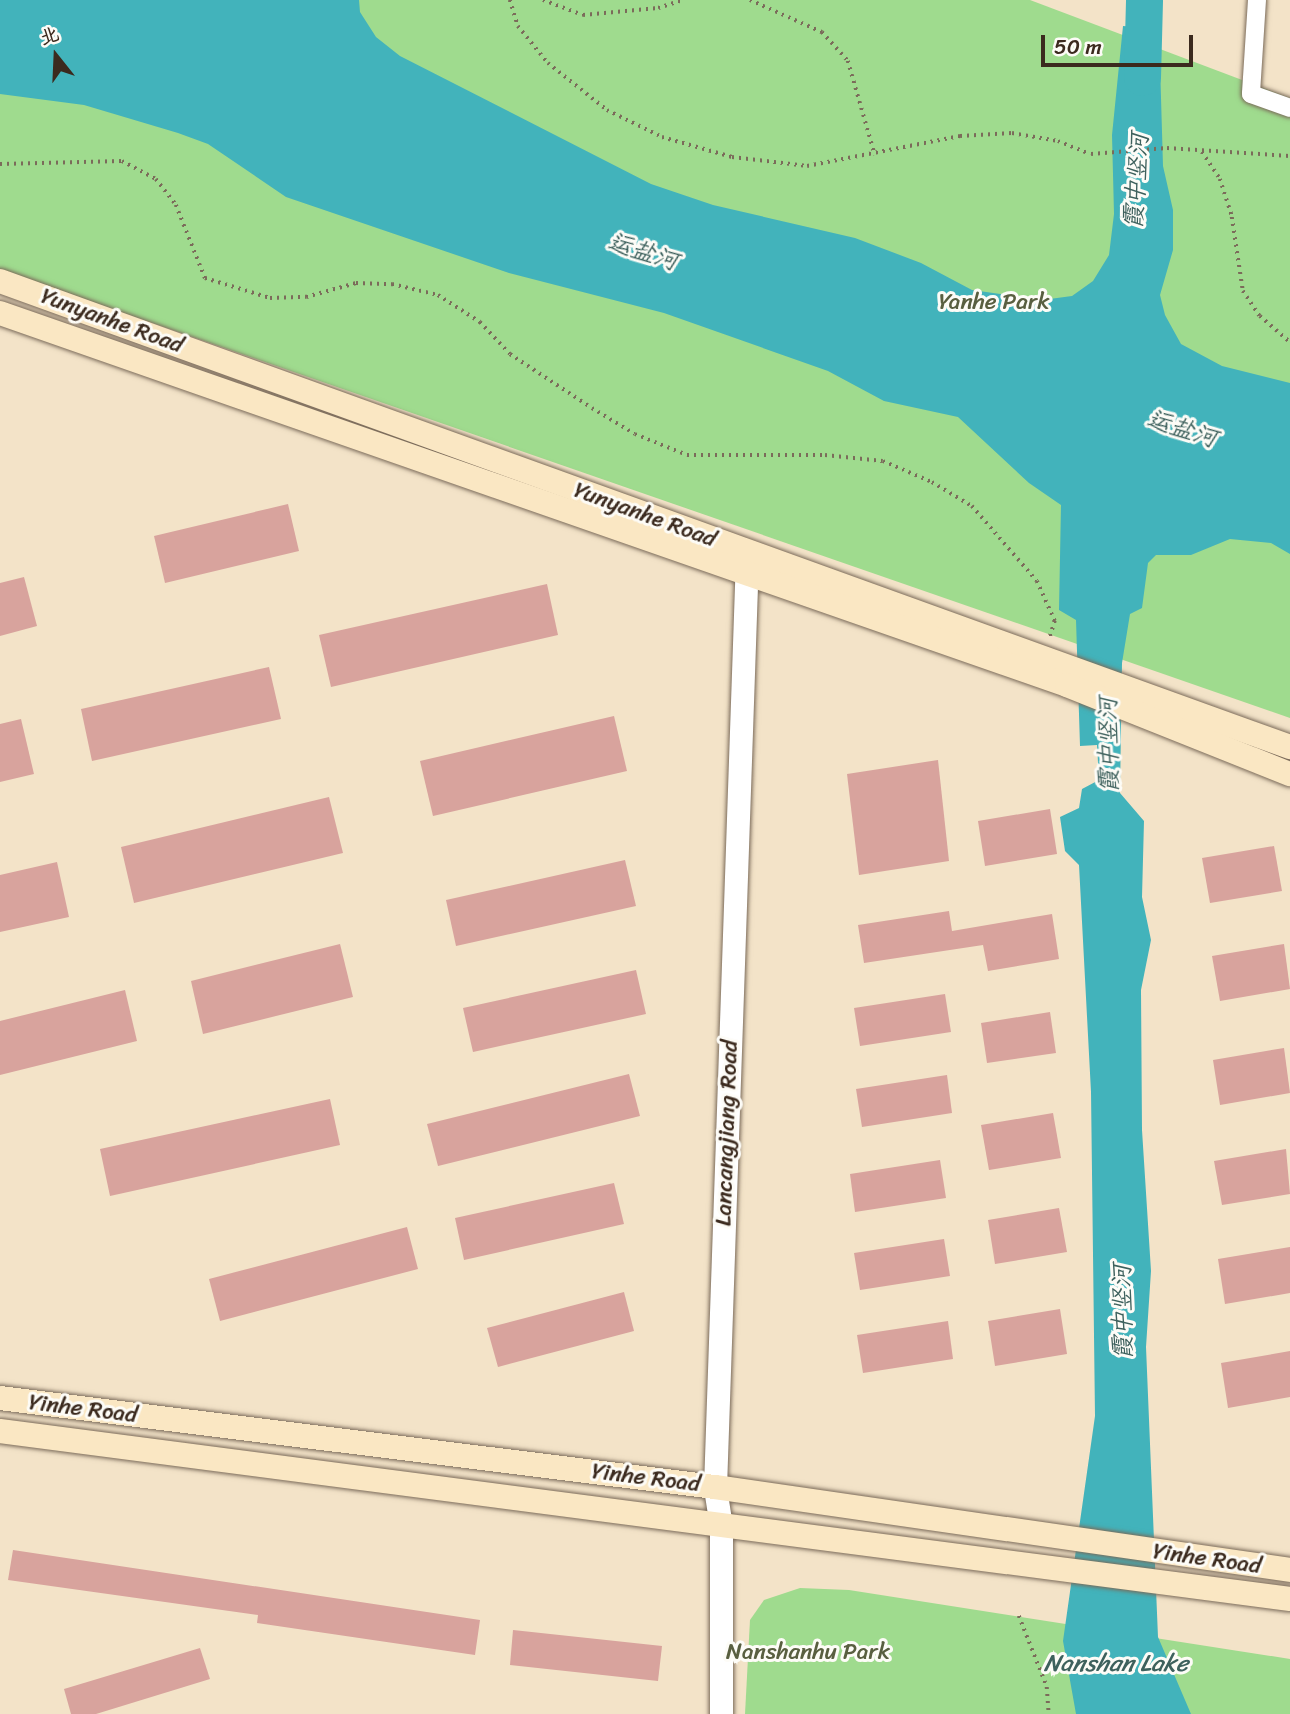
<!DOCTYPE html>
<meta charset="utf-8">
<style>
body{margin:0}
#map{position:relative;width:1290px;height:1714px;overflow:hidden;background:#f3e3c8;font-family:Sriracha,"LXGW WenKai TC",sans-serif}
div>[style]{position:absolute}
.green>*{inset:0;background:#9fdb8e}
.water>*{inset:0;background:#42b3bb}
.river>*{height:37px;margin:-18.5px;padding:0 18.5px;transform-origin:18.5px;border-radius:18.5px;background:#42b3bb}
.building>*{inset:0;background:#d8a39d}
.path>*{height:3.5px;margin-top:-1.75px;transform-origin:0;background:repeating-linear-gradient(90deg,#7b6b5a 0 2px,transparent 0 7px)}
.roads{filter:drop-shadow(0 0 2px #7b6b5a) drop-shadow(0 0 2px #7b6b5a)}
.minor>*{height:18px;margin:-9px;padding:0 9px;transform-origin:9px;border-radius:9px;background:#fff}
.tertiary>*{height:23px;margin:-11.5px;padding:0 11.5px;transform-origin:11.5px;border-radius:11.5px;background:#fff}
.secondary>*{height:24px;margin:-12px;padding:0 12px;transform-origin:12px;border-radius:12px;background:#fae7c3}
span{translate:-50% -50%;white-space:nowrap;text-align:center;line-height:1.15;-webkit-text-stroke:6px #fdfcf7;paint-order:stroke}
.park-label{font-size:23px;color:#595f40}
.street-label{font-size:23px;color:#3b2a1e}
.water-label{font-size:24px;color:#3e615d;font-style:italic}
.north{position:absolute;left:21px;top:21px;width:70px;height:70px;-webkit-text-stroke:5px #fdfcf7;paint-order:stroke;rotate:342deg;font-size:19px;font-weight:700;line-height:28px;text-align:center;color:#3b2a1e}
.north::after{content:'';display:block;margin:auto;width:24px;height:32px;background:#3b2a1e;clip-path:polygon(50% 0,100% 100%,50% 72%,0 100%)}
.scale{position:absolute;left:1041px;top:35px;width:152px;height:32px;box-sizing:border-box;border:4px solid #3b2a1e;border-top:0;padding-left:9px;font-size:21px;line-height:24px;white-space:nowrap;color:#3b2a1e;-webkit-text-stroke:5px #fdfcf7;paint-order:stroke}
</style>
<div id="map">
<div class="green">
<i style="clip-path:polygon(0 0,1030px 0,1290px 98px,1290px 718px,0 270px)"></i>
<i style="clip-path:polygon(800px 1588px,849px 1590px,1290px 1659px,1290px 1714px,745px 1714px,750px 1620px,764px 1600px)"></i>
</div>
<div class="water">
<i style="clip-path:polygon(0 0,359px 0,360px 12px,376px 37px,400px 56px,651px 184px,713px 205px,855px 238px,921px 263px,972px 290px,1042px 300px,1072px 296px,1093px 281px,1109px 255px,1114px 214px,1112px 135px,1123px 26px,1159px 29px,1163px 166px,1173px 210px,1173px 250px,1160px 295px,1165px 315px,1181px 344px,1222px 366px,1290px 383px,1290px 554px,1271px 543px,1230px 539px,1191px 555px,1156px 555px,1148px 563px,1142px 608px,1130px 614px,1122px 663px,1120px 793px,1144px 821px,1142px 897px,1151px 940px,1141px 990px,1142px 1130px,1151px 1271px,1146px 1347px,1158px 1637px,1191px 1714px,1076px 1714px,1063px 1641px,1095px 1416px,1091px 1092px,1079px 865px,1065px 851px,1060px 817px,1079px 808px,1082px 789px,1099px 780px,1097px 745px,1080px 746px,1076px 620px,1059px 610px,1061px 505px,1029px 483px,958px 417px,884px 401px,828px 371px,664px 313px,509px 273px,286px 197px,208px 144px,178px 133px,84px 105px,0 94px)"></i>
</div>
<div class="river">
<i style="left:1142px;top:77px;width:77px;rotate:-88.5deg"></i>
</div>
<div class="building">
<i style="clip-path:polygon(288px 504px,299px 551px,165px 583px,154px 536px)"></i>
<i style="clip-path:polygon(24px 577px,37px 626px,0 636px,0 583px)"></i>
<i style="clip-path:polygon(547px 584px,558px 635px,331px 687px,319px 635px)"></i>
<i style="clip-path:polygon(269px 667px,281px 719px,92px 761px,81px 709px)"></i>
<i style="clip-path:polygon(614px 716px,627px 771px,433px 816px,420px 761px)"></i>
<i style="clip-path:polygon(21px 719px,34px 774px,0 782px,0 724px)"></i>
<i style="clip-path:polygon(938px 760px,949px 861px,859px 875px,847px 774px)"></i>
<i style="clip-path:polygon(329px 797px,343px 853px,134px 903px,121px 847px)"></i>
<i style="clip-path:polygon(1050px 809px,1057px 854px,985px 866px,978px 821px)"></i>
<i style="clip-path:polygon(1274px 846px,1282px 891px,1210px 903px,1202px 858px)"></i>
<i style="clip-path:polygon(625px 860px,636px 906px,456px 946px,446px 900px)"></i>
<i style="clip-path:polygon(57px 862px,69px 917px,0 932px,0 875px)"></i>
<i style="clip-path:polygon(949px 911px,952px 931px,1052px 914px,1059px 959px,988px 971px,983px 945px,864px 963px,858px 925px)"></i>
<i style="clip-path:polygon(340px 944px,353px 997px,203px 1034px,191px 981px)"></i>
<i style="clip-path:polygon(1284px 944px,1290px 989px,1220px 1001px,1212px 956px)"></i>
<i style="clip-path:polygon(636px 970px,646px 1014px,473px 1052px,463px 1008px)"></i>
<i style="clip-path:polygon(125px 990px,137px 1041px,0 1075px,0 1021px)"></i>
<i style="clip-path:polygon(945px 994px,951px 1032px,860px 1046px,854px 1008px)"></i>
<i style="clip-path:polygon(1050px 1012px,1056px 1053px,987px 1063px,981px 1023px)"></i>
<i style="clip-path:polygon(1284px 1048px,1290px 1093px,1220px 1105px,1213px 1060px)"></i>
<i style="clip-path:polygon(629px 1074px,640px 1116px,438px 1166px,427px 1124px)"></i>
<i style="clip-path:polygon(947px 1075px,952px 1113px,862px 1127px,856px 1089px)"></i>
<i style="clip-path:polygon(330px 1099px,340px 1145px,110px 1196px,100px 1149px)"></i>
<i style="clip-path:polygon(1053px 1113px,1061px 1158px,989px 1170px,981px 1125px)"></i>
<i style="clip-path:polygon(1286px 1149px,1290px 1194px,1222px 1205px,1214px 1161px)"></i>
<i style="clip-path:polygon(940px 1160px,946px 1198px,855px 1212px,850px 1174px)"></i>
<i style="clip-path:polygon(614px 1183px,624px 1224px,464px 1260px,455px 1218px)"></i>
<i style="clip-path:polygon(1059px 1208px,1067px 1252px,995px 1264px,988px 1220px)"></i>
<i style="clip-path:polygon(407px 1227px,418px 1269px,220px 1321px,209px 1279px)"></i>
<i style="clip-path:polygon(944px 1239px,950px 1276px,860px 1290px,854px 1253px)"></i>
<i style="clip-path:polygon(1290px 1247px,1290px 1293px,1225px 1304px,1218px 1259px)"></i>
<i style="clip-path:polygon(624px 1292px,634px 1331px,498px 1367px,487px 1328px)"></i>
<i style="clip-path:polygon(1060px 1309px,1067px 1354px,995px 1366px,988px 1321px)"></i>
<i style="clip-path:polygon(948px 1321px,953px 1359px,863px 1373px,857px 1335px)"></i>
<i style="clip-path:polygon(1290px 1351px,1290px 1397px,1228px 1408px,1221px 1363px)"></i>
<i style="clip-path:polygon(13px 1550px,480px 1620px,475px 1655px,257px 1623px,258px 1615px,8px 1580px)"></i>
<i style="clip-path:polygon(513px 1630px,662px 1646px,658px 1681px,510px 1665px)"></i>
<i style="clip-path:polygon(200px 1648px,210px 1679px,96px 1714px,71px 1714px,64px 1689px)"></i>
</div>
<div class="path">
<i style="left:510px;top:0;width:27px;rotate:73deg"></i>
<i style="left:518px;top:26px;width:48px;rotate:51deg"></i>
<i style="left:548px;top:63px;width:75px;rotate:38.5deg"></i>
<i style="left:607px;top:110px;width:61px;rotate:26.1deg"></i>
<i style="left:662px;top:137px;width:73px;rotate:15.9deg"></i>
<i style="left:732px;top:157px;width:76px;rotate:6.8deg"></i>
<i style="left:807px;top:166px;width:156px;rotate:-11.1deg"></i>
<i style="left:960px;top:136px;width:52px;rotate:-3.3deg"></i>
<i style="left:1012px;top:133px;width:47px;rotate:9.9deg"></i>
<i style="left:1058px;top:141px;width:35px;rotate:22deg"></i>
<i style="left:1091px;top:154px;width:76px;rotate:-4.5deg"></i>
<i style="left:1167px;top:148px;width:123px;rotate:3.7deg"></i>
<i style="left:543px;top:0;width:43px;rotate:20.6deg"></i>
<i style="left:583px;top:15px;width:75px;rotate:-5.3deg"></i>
<i style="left:658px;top:8px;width:25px;rotate:-18deg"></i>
<i style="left:750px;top:0;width:79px;rotate:24deg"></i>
<i style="left:822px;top:32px;width:39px;rotate:48deg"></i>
<i style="left:848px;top:61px;width:98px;rotate:74deg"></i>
<i style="left:1202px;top:152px;width:32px;rotate:56deg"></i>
<i style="left:1220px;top:179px;width:40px;rotate:72deg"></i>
<i style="left:1232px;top:217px;width:75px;rotate:81.5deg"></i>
<i style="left:1243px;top:291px;width:30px;rotate:56deg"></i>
<i style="left:1260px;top:316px;width:40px;rotate:41deg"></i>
<i style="left:0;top:164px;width:122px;rotate:-1.4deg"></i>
<i style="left:122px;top:161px;width:38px;rotate:28deg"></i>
<i style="left:156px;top:179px;width:33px;rotate:52deg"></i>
<i style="left:176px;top:205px;width:79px;rotate:68.3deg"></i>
<i style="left:205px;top:278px;width:68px;rotate:17.1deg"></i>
<i style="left:270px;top:298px;width:36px;rotate:-2deg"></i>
<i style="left:306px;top:297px;width:52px;rotate:-15.6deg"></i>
<i style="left:356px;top:283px;width:36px;rotate:2deg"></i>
<i style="left:392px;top:284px;width:47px;rotate:13.4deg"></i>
<i style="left:438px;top:295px;width:50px;rotate:32.7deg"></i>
<i style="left:480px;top:322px;width:44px;rotate:46.8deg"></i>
<i style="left:510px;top:354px;width:98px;rotate:33.4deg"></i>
<i style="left:592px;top:408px;width:50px;rotate:31.2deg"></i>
<i style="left:635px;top:434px;width:56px;rotate:22deg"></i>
<i style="left:687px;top:455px;width:138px"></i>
<i style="left:825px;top:455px;width:58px;rotate:5.9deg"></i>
<i style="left:883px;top:461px;width:53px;rotate:23.2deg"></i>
<i style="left:932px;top:482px;width:47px;rotate:31deg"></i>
<i style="left:972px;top:506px;width:99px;rotate:49.1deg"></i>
<i style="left:1037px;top:581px;width:44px;rotate:65.8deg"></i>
<i style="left:1055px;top:621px;width:17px;rotate:107deg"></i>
<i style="left:1019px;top:1616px;width:76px;rotate:68.5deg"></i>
<i style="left:1047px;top:1687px;width:27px;rotate:86deg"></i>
</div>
<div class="roads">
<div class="minor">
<i style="left:1257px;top:0;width:94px;rotate:93.7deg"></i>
<i style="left:1251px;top:94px;width:41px;rotate:19.7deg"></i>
</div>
<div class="tertiary">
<i style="left:721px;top:1714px;width:188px;rotate:-90deg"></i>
<i style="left:721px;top:1526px;width:39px;rotate:-99deg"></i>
<i style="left:715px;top:1487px;width:932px;rotate:-88.03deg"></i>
</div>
<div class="secondary">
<i style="left:0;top:281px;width:1372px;rotate:19.86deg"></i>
<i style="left:0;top:313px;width:1130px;rotate:19.22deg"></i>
<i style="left:1067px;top:685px;width:240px;rotate:21.8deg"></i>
<i style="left:0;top:1398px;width:721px;rotate:7.1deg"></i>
<i style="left:715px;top:1487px;width:581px;rotate:8.21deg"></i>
<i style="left:0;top:1431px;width:1301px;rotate:7.42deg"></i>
</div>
</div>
<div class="park-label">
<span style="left:994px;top:302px">Yanhe Park</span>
<span style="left:808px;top:1652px">Nanshanhu Park</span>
</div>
<div class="street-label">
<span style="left:112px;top:321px;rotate:20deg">Yunyanhe Road</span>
<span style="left:645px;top:515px;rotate:20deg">Yunyanhe Road</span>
<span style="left:727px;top:1133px;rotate:-88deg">Lancangjiang Road</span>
<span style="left:83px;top:1409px;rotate:7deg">Yinhe Road</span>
<span style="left:646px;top:1478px;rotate:7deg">Yinhe Road</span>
<span style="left:1207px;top:1559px;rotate:8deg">Yinhe Road</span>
</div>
<div class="water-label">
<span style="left:1137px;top:181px;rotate:-86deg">霞中竖河</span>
<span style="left:643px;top:252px;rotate:18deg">运盐河</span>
<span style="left:1182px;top:429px;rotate:18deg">运盐河</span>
<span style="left:1109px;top:745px;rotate:-91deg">霞中竖河</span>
<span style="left:1123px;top:1312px;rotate:-91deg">霞中竖河</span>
<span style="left:1116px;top:1664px">Nanshan Lake</span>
</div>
<div class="north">北</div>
<div class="scale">50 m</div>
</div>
